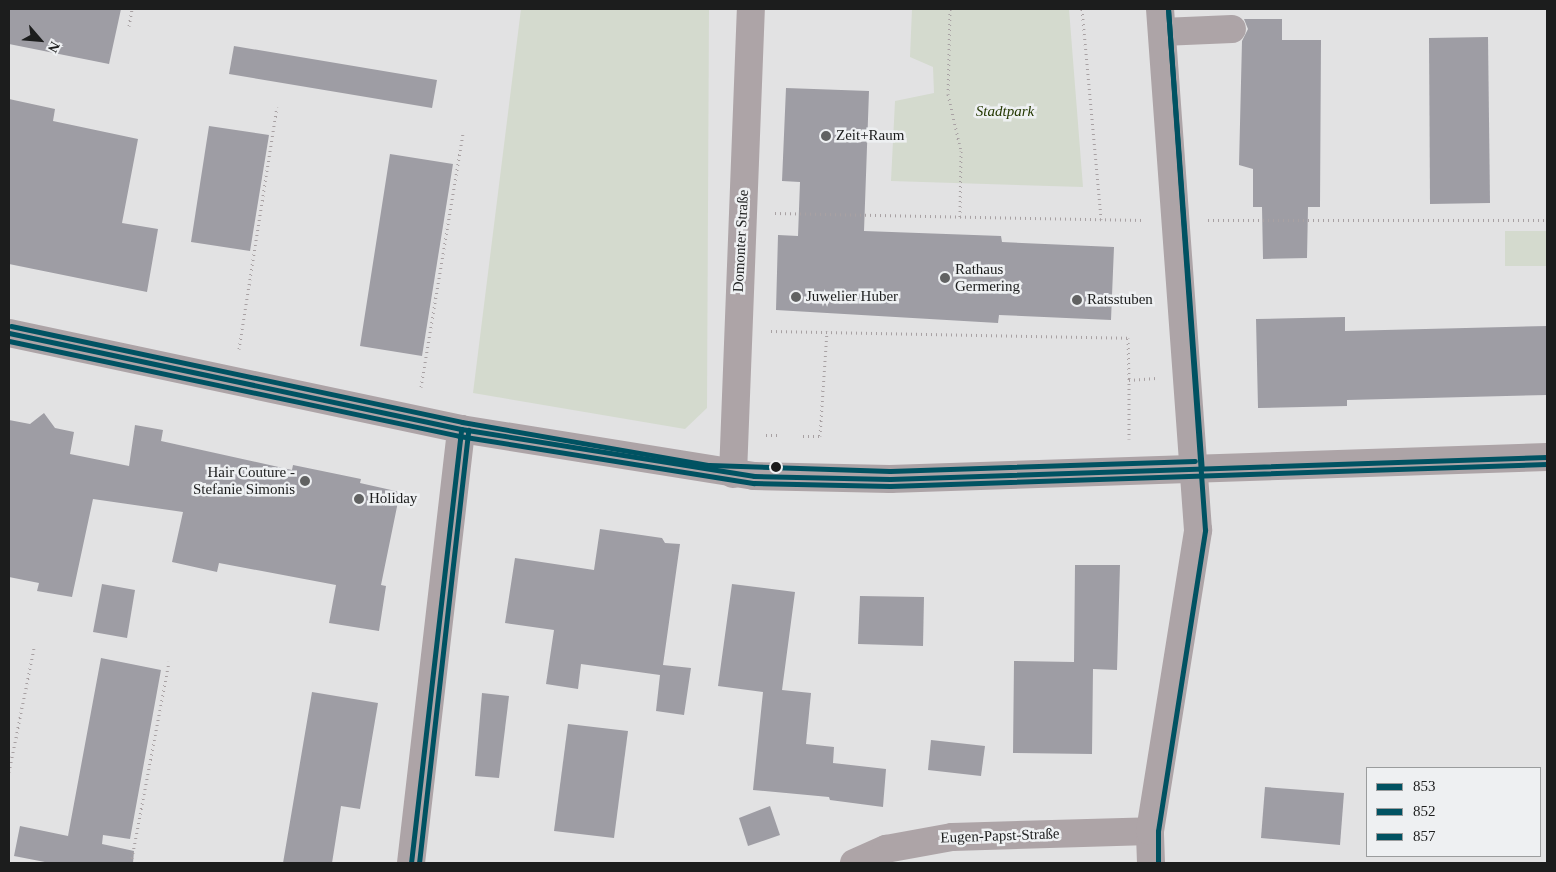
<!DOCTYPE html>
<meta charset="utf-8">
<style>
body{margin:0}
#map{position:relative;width:1556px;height:872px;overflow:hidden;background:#e2e2e3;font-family:"Times New Roman",serif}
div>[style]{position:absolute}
.green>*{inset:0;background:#d4dace}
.building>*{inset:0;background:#9e9da4}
.path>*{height:3px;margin-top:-1.5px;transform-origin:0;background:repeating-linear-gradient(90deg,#a8a1a3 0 1px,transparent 0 5px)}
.minor>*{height:28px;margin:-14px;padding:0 14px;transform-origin:14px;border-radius:14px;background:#ada4a7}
.bus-1>*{height:5px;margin:-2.5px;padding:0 2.5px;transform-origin:2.5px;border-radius:2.5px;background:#005262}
.bus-2>*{height:5px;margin:-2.5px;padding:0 2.5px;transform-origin:2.5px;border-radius:2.5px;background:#005262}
.bus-3>*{height:5px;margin:-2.5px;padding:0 2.5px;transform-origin:2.5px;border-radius:2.5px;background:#005262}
.dots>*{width:14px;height:14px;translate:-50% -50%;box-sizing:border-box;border:2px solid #eef0f2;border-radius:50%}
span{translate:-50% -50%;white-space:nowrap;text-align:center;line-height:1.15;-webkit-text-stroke:5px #eef0f2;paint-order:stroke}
.park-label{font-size:15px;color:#253903;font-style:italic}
.poi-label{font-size:15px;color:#1c1d1d}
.left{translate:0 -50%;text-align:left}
.right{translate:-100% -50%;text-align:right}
.street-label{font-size:15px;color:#1c1d1d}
.frame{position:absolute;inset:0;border:10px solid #1c1d1d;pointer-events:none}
.legend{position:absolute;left:1366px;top:767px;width:175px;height:90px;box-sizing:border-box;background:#eef0f2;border:1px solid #9a9c9d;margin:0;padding:6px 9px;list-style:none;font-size:15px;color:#1c1d1d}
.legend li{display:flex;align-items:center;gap:10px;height:25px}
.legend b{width:25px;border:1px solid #9a9c9d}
.north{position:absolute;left:15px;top:15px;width:50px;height:50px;-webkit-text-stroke:4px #eef0f2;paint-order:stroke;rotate:117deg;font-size:14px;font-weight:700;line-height:20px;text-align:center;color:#1c1d1d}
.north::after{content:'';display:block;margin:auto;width:18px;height:22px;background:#1c1d1d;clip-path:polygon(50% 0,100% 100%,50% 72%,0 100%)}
</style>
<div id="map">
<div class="green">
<i style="clip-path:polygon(521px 9px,709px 9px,707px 408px,685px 429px,473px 393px)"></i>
<i style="clip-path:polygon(912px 9px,1069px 9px,1083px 187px,891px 181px,895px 101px,934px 93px,933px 67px,910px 57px)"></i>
<i style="clip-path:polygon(1505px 231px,1547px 231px,1547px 266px,1505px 266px)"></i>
</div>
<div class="building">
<i style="clip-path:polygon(9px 9px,121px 9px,109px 64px,9px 44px)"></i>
<i style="clip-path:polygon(1244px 19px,1282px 19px,1282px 40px,1321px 40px,1320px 207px,1308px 207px,1307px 258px,1263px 259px,1262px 207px,1253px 207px,1253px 169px,1239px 165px,1242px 41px,1248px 29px)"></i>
<i style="clip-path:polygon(1488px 37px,1490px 203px,1430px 204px,1429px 38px)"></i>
<i style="clip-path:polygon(234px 46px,437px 80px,432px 108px,229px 74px)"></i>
<i style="clip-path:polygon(786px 88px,869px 91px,864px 231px,1001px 236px,1002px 242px,1114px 247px,1111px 320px,999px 315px,998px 323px,776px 310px,778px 235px,798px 236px,800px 182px,782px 181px)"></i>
<i style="clip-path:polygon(9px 99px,55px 109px,53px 121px,138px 139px,122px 223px,158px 229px,147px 292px,9px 264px)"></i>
<i style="clip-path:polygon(209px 126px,269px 135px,250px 251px,191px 242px)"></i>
<i style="clip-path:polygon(390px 154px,453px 164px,422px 356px,360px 346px)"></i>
<i style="clip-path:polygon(1345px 317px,1345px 331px,1547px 326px,1547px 395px,1347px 400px,1347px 406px,1258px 408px,1256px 319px)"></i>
<i style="clip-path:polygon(44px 413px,55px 428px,74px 432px,70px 454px,129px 466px,135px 425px,163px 430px,161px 441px,292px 470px,293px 465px,361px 479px,360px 483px,400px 492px,381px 585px,386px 586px,379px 631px,329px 623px,336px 585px,219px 563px,217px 572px,172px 562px,183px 512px,93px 499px,72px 597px,37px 591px,39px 583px,9px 577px,9px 420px,30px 424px)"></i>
<i style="clip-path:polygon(600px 529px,662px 538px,665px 543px,680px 544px,663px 665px,691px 668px,684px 715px,656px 711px,660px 675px,581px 664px,578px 689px,546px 684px,554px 630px,505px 623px,515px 558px,594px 570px)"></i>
<i style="clip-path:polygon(1075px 565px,1120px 565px,1117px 670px,1093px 669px,1092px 754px,1013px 753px,1014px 661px,1074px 662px)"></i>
<i style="clip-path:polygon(102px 584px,135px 590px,127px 638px,93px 632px)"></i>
<i style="clip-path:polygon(732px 584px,795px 592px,782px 690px,811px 693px,806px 744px,834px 747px,833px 763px,886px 769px,883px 807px,830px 800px,829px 797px,753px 790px,763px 692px,718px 686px)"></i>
<i style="clip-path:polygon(860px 596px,924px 597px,923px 646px,858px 644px)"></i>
<i style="clip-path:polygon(101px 658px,161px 670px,130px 839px,103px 835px,102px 844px,134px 851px,133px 863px,50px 863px,14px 856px,20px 826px,68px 836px)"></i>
<i style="clip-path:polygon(312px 692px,378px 703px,360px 809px,341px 806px,332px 863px,283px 863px)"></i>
<i style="clip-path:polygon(482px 693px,509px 696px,499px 778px,475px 776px)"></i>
<i style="clip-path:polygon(568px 724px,628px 731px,614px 838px,554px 831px)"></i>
<i style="clip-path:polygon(931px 740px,985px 746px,981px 776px,928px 770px)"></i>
<i style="clip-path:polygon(1265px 787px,1344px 793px,1340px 845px,1261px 838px)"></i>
<i style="clip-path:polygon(770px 806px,780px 835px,748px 846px,739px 818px)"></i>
</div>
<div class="path">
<i style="left:950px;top:9px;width:85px;rotate:91.3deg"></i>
<i style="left:948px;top:94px;width:58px;rotate:77.2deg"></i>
<i style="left:961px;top:151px;width:66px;rotate:90.9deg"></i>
<i style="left:1082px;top:9px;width:211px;rotate:84.8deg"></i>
<i style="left:129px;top:26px;width:17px;rotate:-80deg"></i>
<i style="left:775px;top:213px;width:369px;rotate:1.1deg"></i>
<i style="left:1208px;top:220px;width:339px"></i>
<i style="left:771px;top:331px;width:357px;rotate:1.1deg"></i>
<i style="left:1128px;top:338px;width:42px;rotate:88.6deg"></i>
<i style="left:1129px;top:380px;width:27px;rotate:-4deg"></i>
<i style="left:239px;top:349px;width:245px;rotate:-81.1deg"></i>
<i style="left:421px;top:387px;width:256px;rotate:-80.6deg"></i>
<i style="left:766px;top:435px;width:11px"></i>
<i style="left:803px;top:436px;width:17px"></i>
<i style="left:820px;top:436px;width:105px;rotate:-86.2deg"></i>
<i style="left:1129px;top:439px;width:59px;rotate:-90deg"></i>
<i style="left:9px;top:772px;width:126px;rotate:-78.6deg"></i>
<i style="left:131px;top:863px;width:205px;rotate:-79.3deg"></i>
</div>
<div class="minor">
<i style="left:1162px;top:32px;width:70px;rotate:-2.5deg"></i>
<i style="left:9px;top:333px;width:462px;rotate:12deg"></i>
<i style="left:461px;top:429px;width:297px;rotate:9.1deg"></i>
<i style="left:754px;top:476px;width:136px;rotate:1.3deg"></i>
<i style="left:890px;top:479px;width:657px;rotate:-1.92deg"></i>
<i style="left:733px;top:474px;width:465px;rotate:-87.8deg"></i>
<i style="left:411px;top:863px;width:437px;rotate:-83.4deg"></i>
<i style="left:854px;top:863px;width:35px;rotate:-24deg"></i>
<i style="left:886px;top:849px;width:67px;rotate:-10.3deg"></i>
<i style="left:952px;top:837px;width:198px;rotate:-1.7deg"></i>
<i style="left:1151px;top:863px;width:32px;rotate:-92deg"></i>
<i style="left:1150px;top:831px;width:305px;rotate:-80.9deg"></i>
<i style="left:1198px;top:530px;width:522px;rotate:-94.17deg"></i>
</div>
<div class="bus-1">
<i style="left:9px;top:333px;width:462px;rotate:12deg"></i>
<i style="left:461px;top:429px;width:297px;rotate:9.1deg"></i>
<i style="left:754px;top:476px;width:136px;rotate:1.3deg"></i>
<i style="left:890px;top:479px;width:657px;rotate:-1.92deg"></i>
<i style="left:411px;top:863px;width:437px;rotate:-83.4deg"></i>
</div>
<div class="bus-2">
<i style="left:9px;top:341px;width:460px;rotate:11.9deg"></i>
<i style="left:459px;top:436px;width:299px;rotate:9.1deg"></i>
<i style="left:754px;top:483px;width:136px;rotate:1.3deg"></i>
<i style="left:890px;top:486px;width:657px;rotate:-1.92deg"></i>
<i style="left:419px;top:863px;width:436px;rotate:-83.5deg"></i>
<i style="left:1158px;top:863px;width:32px;rotate:-90deg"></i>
<i style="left:1158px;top:831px;width:305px;rotate:-81.1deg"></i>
<i style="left:1205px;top:530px;width:522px;rotate:-94.06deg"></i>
</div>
<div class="bus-3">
<i style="left:1168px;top:9px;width:459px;rotate:85.8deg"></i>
<i style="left:11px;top:326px;width:461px;rotate:12deg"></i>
<i style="left:462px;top:422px;width:251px;rotate:9.9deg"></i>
<i style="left:709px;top:465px;width:181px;rotate:1.9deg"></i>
<i style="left:890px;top:471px;width:305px;rotate:-1.9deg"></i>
</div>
<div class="dots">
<i style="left:826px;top:136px;background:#616262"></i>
<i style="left:945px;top:278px;background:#616262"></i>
<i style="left:796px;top:297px;background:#616262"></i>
<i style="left:1077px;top:300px;background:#616262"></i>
<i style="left:776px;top:467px;background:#1c1d1d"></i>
<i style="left:305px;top:481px;background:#616262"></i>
<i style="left:359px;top:499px;background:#616262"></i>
</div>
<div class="park-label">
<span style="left:1005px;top:112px">Stadtpark</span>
</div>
<div class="poi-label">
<span class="left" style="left:836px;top:136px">Zeit+Raum</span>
<span class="left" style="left:955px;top:278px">Rathaus<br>Germering</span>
<span class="left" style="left:806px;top:297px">Juwelier Huber</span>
<span class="left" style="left:1087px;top:300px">Ratsstuben</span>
<span class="right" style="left:295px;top:481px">Hair Couture -<br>Stefanie Simonis</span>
<span class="left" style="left:369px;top:499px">Holiday</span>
</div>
<div class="street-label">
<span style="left:741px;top:241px;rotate:-87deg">Domonter Straße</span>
<span style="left:1000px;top:836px;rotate:-2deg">Eugen-Papst-Straße</span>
</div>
<div class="frame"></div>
<ul class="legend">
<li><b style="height:6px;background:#005262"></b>853</li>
<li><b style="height:6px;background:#005262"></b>852</li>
<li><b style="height:6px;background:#005262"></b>857</li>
</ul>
<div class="north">N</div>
</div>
